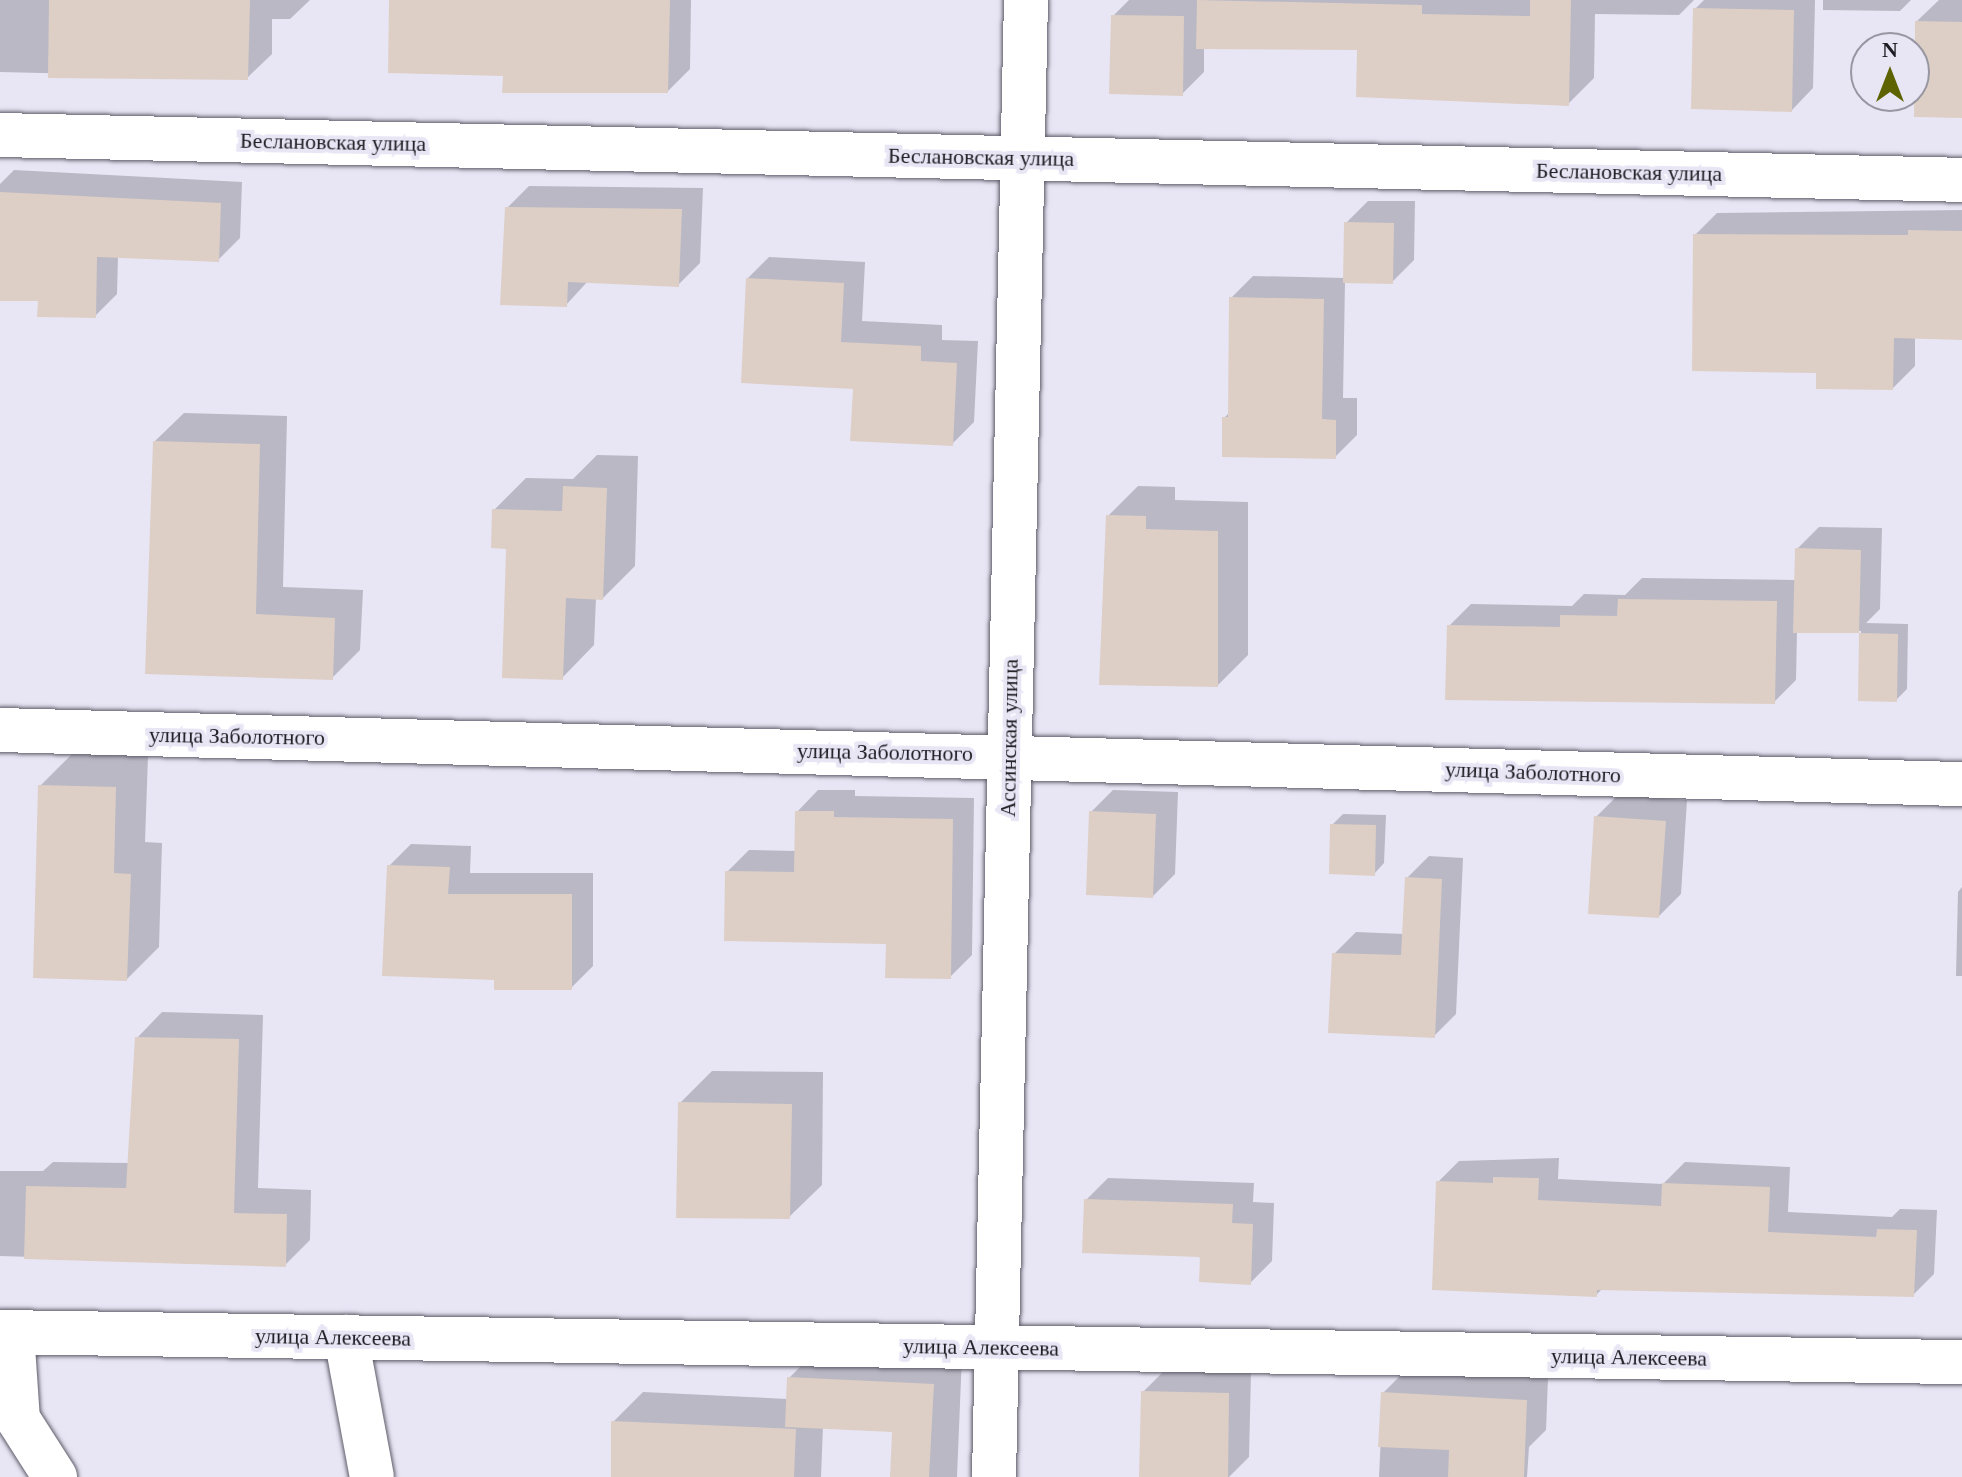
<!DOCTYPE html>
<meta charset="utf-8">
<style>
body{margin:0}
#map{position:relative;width:1962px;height:1477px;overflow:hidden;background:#e8e6f5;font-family:Georgia,serif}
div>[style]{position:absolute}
.shadow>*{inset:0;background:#0003}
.building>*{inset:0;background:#ddcfc6}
.roads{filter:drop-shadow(0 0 2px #5f5c69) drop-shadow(0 0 2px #5f5c69)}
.minor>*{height:44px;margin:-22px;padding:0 22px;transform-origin:22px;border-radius:22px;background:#fff}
span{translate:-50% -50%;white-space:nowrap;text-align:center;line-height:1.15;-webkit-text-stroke:8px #e8e6f5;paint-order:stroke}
.street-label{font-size:22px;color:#1e1d23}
.north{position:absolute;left:1850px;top:32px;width:80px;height:80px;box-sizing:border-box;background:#e8e6f5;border:2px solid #9796a1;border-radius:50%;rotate:0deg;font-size:22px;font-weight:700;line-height:32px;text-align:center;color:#1e1d23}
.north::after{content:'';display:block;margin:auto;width:28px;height:36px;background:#5c6300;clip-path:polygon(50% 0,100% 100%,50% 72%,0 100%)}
</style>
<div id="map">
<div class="shadow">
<i style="clip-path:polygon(0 0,310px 0,290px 19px,272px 19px,272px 54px,247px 78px,0 72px)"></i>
<i style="clip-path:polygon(391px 0,691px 0,690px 69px,668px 91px,505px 74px)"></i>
<i style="clip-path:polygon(1129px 0,1694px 0,1679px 15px,1595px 14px,1594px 78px,1568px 104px,1359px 48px,1204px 47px,1204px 72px,1182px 94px,1113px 16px)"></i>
<i style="clip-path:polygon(1704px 0,1815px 0,1813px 88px,1792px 110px,1695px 9px)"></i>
<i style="clip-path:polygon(1823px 0,1911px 0,1900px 11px,1823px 10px)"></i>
<i style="clip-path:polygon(1939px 0,1962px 0,1962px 116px,1917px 21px)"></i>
<i style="clip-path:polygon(14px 170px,242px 182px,240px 238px,218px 260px,118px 256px,117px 294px,95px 316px,40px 299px,0 299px,0 184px)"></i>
<i style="clip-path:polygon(529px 186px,703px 188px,700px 263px,678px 285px,588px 281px,566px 305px,507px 208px)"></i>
<i style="clip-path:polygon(1368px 201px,1415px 201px,1414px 260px,1392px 282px,1345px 281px,1343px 398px,1357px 398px,1357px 435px,1335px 457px,1224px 418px,1230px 412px,1231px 298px,1253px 276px,1345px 278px,1346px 223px)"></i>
<i style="clip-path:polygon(1962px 210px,1962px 338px,1915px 337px,1915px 366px,1893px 388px,1818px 371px,1695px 235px,1717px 213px)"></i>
<i style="clip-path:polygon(769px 257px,865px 262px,862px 321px,942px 325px,942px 340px,978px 341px,974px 422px,952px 444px,855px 387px,747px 279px)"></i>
<i style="clip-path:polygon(184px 413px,287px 416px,283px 587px,363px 590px,360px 650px,332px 678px,147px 672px,155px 441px)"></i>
<i style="clip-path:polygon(597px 455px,638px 456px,635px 566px,603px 598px,596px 598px,594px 645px,562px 678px,494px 510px,526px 478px,573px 479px)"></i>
<i style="clip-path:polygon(1138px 486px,1175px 487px,1175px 500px,1248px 502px,1248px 655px,1218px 685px,1108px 516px)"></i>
<i style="clip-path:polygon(1819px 527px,1882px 528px,1880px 609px,1866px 623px,1908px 624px,1907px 689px,1896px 700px,1860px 699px,1861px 631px,1797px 631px,1796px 680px,1774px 702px,1449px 626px,1471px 604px,1572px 606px,1584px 594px,1625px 595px,1642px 578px,1796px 580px,1797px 549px)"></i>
<i style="clip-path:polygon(72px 754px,148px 756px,145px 842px,162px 843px,159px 947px,127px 979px,40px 786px)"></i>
<i style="clip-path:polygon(818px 790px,855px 790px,855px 796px,974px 798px,972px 955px,950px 977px,888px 942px,727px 872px,749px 850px,796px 851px,797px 812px)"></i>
<i style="clip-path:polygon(1113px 790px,1178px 792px,1175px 874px,1153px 896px,1091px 812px)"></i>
<i style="clip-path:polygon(1618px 795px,1687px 800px,1681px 894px,1659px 916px,1596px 817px)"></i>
<i style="clip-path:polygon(1343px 814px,1386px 815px,1384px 863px,1374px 874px,1332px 825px)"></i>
<i style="clip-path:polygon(411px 844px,471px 846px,470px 873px,593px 873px,593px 966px,571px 988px,496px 978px,389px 866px)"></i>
<i style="clip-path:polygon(1429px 856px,1463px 858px,1456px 1014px,1434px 1036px,1334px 954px,1356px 932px,1404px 934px,1407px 878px)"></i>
<i style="clip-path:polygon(1962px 887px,1962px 976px,1956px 976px,1958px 892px)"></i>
<i style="clip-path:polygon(162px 1012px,263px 1015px,258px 1188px,311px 1190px,310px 1240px,285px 1265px,0 1256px,0 1171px,43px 1171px,53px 1162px,130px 1163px,137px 1038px)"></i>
<i style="clip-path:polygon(712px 1071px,823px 1072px,822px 1185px,789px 1217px,680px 1103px)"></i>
<i style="clip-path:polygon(1559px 1158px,1558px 1179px,1663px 1184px,1685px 1162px,1790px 1167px,1788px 1212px,1892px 1217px,1900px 1209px,1937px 1210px,1934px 1274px,1913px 1295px,1603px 1288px,1596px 1295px,1438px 1182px,1459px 1161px)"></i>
<i style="clip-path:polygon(1108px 1178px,1254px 1183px,1253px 1202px,1274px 1203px,1272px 1261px,1250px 1283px,1086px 1200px)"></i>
<i style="clip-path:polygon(819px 1348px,962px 1355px,957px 1477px,892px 1477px,894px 1430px,823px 1426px,821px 1477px,613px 1477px,613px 1422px,643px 1392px,788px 1399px,789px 1378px)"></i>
<i style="clip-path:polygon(1165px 1370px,1251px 1372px,1249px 1457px,1229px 1477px,1141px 1477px,1143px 1392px)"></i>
<i style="clip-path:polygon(1405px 1371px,1548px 1378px,1546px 1430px,1529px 1447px,1527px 1477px,1379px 1477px,1383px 1393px)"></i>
</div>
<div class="building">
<i style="clip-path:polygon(49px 0,250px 0,248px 80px,48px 78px)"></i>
<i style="clip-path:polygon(389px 0,670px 0,668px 93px,502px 93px,503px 76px,388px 73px)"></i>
<i style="clip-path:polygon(1197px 0,1422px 5px,1422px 14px,1530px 16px,1530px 0,1571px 0,1569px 106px,1356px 97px,1357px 50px,1196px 49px)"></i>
<i style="clip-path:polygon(1693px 8px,1794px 10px,1792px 112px,1691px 109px)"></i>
<i style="clip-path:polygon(1111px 15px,1184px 16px,1183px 96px,1109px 94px)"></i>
<i style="clip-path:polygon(1915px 21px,1962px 22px,1962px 118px,1914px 117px)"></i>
<i style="clip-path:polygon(0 192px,221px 203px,219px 262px,97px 257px,96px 318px,37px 317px,38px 301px,0 301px)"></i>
<i style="clip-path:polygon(505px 207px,682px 209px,679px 287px,568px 282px,567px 307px,500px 305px)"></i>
<i style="clip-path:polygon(1344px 222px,1394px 223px,1393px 284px,1343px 283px)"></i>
<i style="clip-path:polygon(1908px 230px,1962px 231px,1962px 340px,1894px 338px,1893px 390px,1816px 389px,1816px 373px,1692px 371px,1693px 234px,1908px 235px)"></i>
<i style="clip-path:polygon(746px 278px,844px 283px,841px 342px,921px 346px,921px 361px,957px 363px,953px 446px,850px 441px,853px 389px,741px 383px)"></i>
<i style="clip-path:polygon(1229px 297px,1324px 299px,1322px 419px,1336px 420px,1336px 459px,1222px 457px,1222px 417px,1228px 417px)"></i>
<i style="clip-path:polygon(153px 441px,260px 444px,256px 614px,335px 618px,333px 680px,145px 674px)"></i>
<i style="clip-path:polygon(563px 486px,607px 488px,603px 600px,566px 598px,563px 680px,502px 678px,506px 549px,491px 548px,492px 509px,562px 511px)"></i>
<i style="clip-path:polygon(1106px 515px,1146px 516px,1146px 529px,1218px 531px,1218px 687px,1099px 685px)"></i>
<i style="clip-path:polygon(1795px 548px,1861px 550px,1859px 633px,1793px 633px)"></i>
<i style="clip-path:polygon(1618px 599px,1777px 601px,1775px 704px,1445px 700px,1447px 625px,1560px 627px,1560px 615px,1617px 616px)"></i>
<i style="clip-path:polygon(1859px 633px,1898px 634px,1897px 702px,1858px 701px)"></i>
<i style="clip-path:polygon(38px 785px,116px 787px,114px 873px,131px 874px,127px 981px,33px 978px)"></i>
<i style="clip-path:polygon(795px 811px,834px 811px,834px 817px,953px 819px,951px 979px,885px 978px,886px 944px,724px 941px,725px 871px,794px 872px)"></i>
<i style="clip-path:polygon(1089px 811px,1156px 814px,1153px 898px,1086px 895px)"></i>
<i style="clip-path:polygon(1594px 816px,1666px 821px,1659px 918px,1588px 914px)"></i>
<i style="clip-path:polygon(1330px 824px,1376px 825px,1375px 876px,1329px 874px)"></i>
<i style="clip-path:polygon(387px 865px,450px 867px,448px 894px,572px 894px,572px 990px,494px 990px,494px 980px,382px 976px)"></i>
<i style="clip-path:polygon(1405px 877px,1442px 879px,1435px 1038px,1328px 1033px,1332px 953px,1401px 955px)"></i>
<i style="clip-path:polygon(135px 1037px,239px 1039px,234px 1213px,287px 1214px,286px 1267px,24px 1259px,26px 1186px,126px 1188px)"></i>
<i style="clip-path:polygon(678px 1102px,792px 1104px,790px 1219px,676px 1218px)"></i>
<i style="clip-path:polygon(1493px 1177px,1539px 1178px,1538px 1200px,1661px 1206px,1662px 1183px,1770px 1187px,1768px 1232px,1876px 1237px,1877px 1229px,1917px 1230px,1914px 1297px,1597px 1290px,1597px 1297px,1432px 1290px,1436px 1181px,1493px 1183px)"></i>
<i style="clip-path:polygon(1084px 1199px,1233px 1204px,1232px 1223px,1253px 1224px,1251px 1285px,1199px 1282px,1200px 1257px,1082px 1253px)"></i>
<i style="clip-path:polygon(787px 1377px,934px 1384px,929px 1477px,890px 1477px,892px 1432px,785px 1427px)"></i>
<i style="clip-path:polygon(1141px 1391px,1229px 1393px,1228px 1477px,1139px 1477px)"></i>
<i style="clip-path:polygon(1381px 1392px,1527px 1400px,1524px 1477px,1448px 1477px,1449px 1450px,1378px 1447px)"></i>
<i style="clip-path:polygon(611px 1421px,796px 1429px,794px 1477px,611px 1477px)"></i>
</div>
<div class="roads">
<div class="minor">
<i style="left:0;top:135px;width:1963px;rotate:1.31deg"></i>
<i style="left:0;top:730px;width:1963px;rotate:1.58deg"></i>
<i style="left:0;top:1332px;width:1962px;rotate:0.88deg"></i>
<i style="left:12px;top:1332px;width:87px;rotate:86.1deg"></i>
<i style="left:18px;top:1419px;width:69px;rotate:57.5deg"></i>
<i style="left:346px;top:1337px;width:142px;rotate:79.5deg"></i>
<i style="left:994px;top:1477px;width:1477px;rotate:-88.76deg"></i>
</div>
</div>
<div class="street-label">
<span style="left:333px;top:142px;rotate:1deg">Беслановская улица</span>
<span style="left:981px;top:157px;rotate:1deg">Беслановская улица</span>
<span style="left:1629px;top:172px;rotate:1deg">Беслановская улица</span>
<span style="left:237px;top:736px;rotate:1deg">улица Заболотного</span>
<span style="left:1009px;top:738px;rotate:-89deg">Ассинская улица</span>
<span style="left:885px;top:752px;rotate:1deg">улица Заболотного</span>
<span style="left:1533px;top:772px;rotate:2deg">улица Заболотного</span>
<span style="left:333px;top:1337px;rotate:1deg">улица Алексеева</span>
<span style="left:981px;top:1347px;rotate:1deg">улица Алексеева</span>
<span style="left:1629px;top:1357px;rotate:1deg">улица Алексеева</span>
</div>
<div class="north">N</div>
</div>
